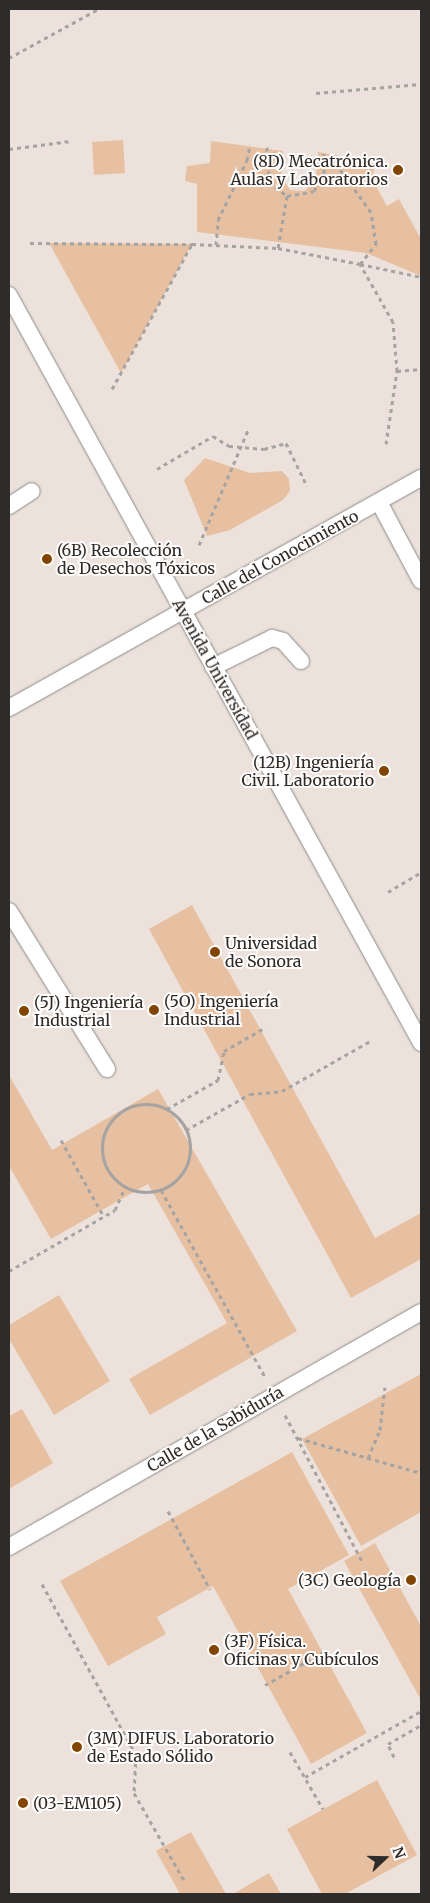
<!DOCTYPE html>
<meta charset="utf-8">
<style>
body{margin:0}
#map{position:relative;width:430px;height:1903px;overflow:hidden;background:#f3f0ed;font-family:Merriweather,serif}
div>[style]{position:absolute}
.built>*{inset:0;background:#ece2db}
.green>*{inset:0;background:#e7c0a1}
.path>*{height:3px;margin-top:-1.5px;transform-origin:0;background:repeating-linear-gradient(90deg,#a6a4a2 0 4px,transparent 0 8px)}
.path>.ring{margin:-1.5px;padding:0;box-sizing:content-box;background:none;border:3px solid #a6a4a2;border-radius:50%}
.roads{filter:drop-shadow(0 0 1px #8d8b89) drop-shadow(0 0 1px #8d8b89)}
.lane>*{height:16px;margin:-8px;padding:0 8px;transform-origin:8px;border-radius:8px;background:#fff}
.dots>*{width:14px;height:14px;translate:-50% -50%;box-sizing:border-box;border:2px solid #fffdfc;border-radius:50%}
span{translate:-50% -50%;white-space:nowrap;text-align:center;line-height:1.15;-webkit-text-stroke:4px #fffdfc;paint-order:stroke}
.poi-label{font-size:16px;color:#2d2c2b}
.right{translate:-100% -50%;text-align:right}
.left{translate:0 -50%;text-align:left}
.street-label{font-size:16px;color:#2d2c2b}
.frame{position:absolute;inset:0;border:10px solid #2d2c2b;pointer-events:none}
.north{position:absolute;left:360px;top:1833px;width:50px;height:50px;-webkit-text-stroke:4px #fffdfc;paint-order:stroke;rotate:69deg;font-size:14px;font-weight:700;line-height:20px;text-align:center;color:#2d2c2b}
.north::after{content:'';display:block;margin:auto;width:18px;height:22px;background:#2d2c2b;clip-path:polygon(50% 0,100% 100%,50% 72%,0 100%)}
</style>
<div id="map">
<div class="built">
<i style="clip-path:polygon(9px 9px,421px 9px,421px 1894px,9px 1894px)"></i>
</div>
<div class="green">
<i style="clip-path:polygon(123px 140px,125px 173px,94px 175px,92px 142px)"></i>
<i style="clip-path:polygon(211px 141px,283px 151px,282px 177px,290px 190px,304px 191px,315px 182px,318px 152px,376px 162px,372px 179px,387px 206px,399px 199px,421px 239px,421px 276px,366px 253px,197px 232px,197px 184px,185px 181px,187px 166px,210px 163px)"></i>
<i style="clip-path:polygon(49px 243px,192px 244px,121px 373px)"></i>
<i style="clip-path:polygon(205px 458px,250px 473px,282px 471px,289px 479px,290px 491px,283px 500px,230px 530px,207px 536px,184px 480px)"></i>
<i style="clip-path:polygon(192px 905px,375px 1238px,421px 1213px,421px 1259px,351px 1298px,149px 929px)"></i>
<i style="clip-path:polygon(9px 1075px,52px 1150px,158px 1089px,297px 1331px,150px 1415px,129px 1379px,227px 1323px,148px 1184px,51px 1239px,9px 1166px)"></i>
<i style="clip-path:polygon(59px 1295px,110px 1381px,54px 1415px,9px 1339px,9px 1325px)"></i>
<i style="clip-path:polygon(421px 1374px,421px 1512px,361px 1546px,302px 1439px)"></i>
<i style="clip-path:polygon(22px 1409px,53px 1463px,9px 1489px,9px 1416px)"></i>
<i style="clip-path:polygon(292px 1452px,349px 1555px,288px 1589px,367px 1733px,311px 1764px,213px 1586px,157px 1617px,166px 1634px,108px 1666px,60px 1581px)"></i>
<i style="clip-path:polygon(375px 1543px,421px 1626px,421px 1700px,344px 1561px)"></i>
<i style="clip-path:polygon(377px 1780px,417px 1855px,345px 1894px,322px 1894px,287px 1829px)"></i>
<i style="clip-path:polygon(191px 1832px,226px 1894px,180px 1894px,156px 1851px)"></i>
<i style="clip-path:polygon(269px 1873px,281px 1894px,233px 1894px)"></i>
</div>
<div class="path">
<i style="left:9px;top:58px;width:102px;rotate:-28.8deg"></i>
<i style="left:316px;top:93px;width:105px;rotate:-4.9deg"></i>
<i style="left:267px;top:147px;width:35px;rotate:87deg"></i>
<i style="left:269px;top:182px;width:23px;rotate:38deg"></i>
<i style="left:287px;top:196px;width:53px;rotate:99.8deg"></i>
<i style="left:9px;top:149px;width:62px;rotate:-7.5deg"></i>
<i style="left:287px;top:196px;width:27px;rotate:-10deg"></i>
<i style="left:314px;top:191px;width:21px;rotate:-61deg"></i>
<i style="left:324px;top:173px;width:20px;rotate:-90deg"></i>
<i style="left:30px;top:243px;width:162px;rotate:0.4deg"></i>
<i style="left:216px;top:245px;width:25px;rotate:-85deg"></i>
<i style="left:218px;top:220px;width:67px;rotate:-64.2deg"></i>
<i style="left:247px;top:160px;width:16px;rotate:-79deg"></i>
<i style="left:397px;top:371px;width:49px;rotate:-94.7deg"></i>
<i style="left:393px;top:322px;width:67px;rotate:-119.6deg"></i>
<i style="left:360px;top:264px;width:62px;rotate:12deg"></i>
<i style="left:112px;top:389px;width:166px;rotate:-61.1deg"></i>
<i style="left:192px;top:244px;width:86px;rotate:2.7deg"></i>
<i style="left:278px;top:248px;width:84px;rotate:11deg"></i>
<i style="left:360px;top:264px;width:26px;rotate:-51deg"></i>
<i style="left:376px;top:244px;width:32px;rotate:-99deg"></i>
<i style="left:371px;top:212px;width:54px;rotate:-126deg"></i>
<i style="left:339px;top:168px;width:14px;rotate:-54deg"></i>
<i style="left:386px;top:444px;width:74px;rotate:-81.4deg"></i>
<i style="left:397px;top:371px;width:24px;rotate:-5deg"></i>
<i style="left:157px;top:469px;width:65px;rotate:-30.5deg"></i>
<i style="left:213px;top:436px;width:19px;rotate:32deg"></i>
<i style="left:229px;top:446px;width:35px;rotate:5deg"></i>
<i style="left:264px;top:449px;width:23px;rotate:-15deg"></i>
<i style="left:286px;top:443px;width:48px;rotate:64deg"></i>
<i style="left:199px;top:545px;width:127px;rotate:-66.9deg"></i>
<i style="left:388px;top:892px;width:39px;rotate:-31deg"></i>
<i class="ring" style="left:102px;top:1104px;width:85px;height:85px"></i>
<i style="left:167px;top:1109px;width:59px;rotate:-29.6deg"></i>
<i style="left:218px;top:1080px;width:30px;rotate:-78deg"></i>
<i style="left:224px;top:1051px;width:48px;rotate:-29.7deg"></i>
<i style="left:186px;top:1130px;width:73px;rotate:-29.4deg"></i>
<i style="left:250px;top:1094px;width:32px;rotate:-5deg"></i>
<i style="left:282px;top:1091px;width:103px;rotate:-29.5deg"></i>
<i style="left:61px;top:1140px;width:88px;rotate:60.8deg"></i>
<i style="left:161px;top:1190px;width:214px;rotate:60.9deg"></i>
<i style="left:9px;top:1271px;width:122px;rotate:-29.9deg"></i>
<i style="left:115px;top:1210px;width:24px;rotate:-66deg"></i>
<i style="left:285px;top:1415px;width:167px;rotate:62.2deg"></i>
<i style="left:298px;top:1438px;width:128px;rotate:15.9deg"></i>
<i style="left:368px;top:1458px;width:30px;rotate:-67deg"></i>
<i style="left:380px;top:1430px;width:43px;rotate:-83.4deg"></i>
<i style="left:168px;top:1511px;width:89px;rotate:61.7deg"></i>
<i style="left:42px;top:1584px;width:195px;rotate:61.2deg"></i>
<i style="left:136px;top:1755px;width:38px;rotate:93deg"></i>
<i style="left:134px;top:1793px;width:103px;rotate:60.2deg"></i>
<i style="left:265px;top:1685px;width:71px;rotate:-29.4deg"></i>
<i style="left:290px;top:1752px;width:66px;rotate:59.9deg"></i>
<i style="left:394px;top:1757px;width:14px;rotate:-115deg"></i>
<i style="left:388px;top:1744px;width:38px;rotate:-30deg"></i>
<i style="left:305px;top:1777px;width:133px;rotate:-29.6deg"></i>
</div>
<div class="roads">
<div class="lane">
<i style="left:9px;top:295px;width:854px;rotate:61.15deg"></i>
<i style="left:379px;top:502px;width:89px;rotate:62deg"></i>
<i style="left:9px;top:506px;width:27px;rotate:-33deg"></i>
<i style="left:213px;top:667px;width:66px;rotate:-26.2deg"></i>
<i style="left:272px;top:638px;width:11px;rotate:15deg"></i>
<i style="left:283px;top:641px;width:27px;rotate:48deg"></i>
<i style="left:9px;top:708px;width:472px;rotate:-29.2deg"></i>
<i style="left:9px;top:911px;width:186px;rotate:58.2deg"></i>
<i style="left:9px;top:1547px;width:474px;rotate:-29.7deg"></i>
</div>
</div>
<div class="dots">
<i style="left:398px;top:170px;background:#814500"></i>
<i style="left:47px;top:559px;background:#814500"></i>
<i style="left:384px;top:771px;background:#814500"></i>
<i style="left:215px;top:952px;background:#814500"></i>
<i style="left:154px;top:1010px;background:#814500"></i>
<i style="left:24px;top:1011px;background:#814500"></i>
<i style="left:411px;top:1580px;background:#814500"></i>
<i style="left:214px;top:1650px;background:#814500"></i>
<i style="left:77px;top:1747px;background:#814500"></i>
<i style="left:23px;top:1803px;background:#814500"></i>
</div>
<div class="poi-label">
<span class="right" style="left:388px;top:170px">(8D) Mecatrónica.<br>Aulas y Laboratorios</span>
<span class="left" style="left:57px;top:559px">(6B) Recolección<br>de Desechos Tóxicos</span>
<span class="right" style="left:374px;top:771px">(12B) Ingeniería<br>Civil. Laboratorio</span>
<span class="left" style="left:225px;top:952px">Universidad<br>de Sonora</span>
<span class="left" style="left:164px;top:1010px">(5O) Ingeniería<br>Industrial</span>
<span class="left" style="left:34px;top:1011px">(5J) Ingeniería<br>Industrial</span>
<span class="right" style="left:401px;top:1580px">(3C) Geología</span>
<span class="left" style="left:224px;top:1650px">(3F) Física.<br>Oficinas y Cubículos</span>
<span class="left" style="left:87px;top:1747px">(3M) DIFUS. Laboratorio<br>de Estado Sólido</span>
<span class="left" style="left:33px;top:1803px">(03-EM105)</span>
</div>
<div class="street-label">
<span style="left:280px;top:557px;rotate:-29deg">Calle del Conocimiento</span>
<span style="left:215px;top:669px;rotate:61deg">Avenida Universidad</span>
<span style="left:215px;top:1429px;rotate:-30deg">Calle de la Sabiduría</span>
</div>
<div class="frame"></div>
<div class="north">N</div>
</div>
